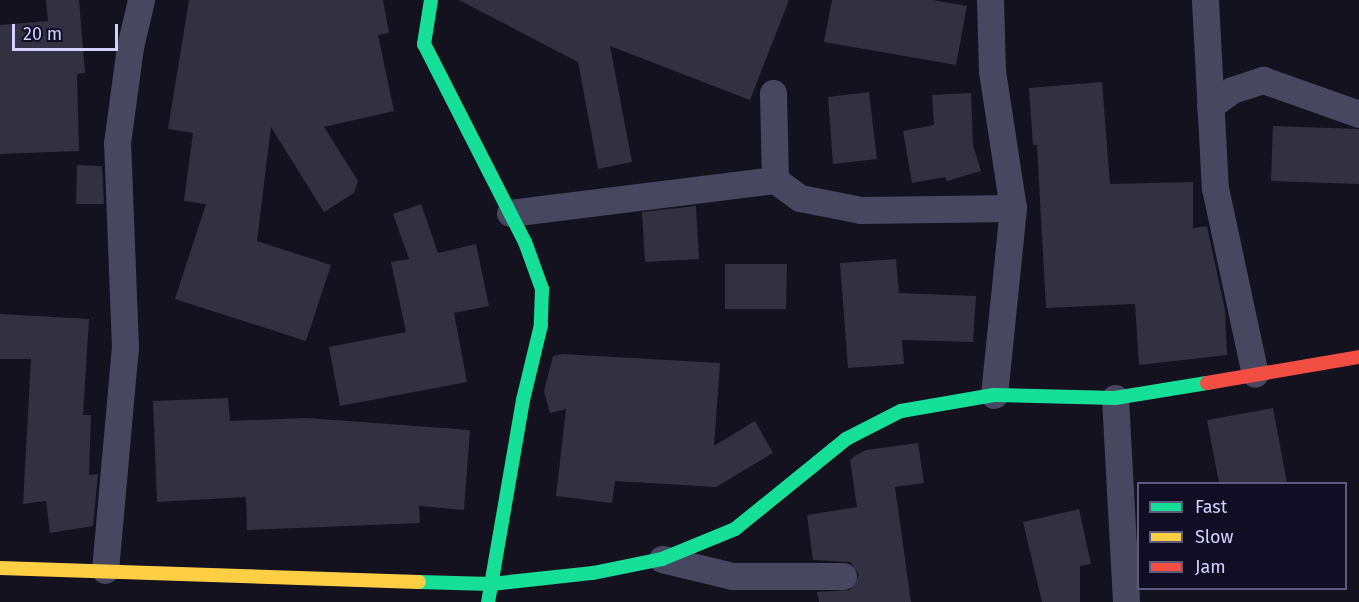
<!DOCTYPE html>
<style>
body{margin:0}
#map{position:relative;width:1359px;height:602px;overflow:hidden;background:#14121f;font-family:"Fira Sans",sans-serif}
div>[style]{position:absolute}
.building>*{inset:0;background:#323041}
.street>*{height:27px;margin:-13.5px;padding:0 13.5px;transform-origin:13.5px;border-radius:13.5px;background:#474760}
.fast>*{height:14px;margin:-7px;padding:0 7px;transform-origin:7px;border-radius:7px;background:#16e098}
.slow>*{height:14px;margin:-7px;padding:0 7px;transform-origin:7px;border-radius:7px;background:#ffcf43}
.jam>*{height:14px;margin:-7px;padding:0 7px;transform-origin:7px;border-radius:7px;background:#f24e42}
span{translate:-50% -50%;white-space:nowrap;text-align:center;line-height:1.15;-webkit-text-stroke:4.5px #100d24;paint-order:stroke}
.legend{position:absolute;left:1137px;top:482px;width:210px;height:108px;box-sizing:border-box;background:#100d24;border:2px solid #5e5b7c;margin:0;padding:8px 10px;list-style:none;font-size:18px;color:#d4d1ff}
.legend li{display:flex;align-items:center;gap:12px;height:30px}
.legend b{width:30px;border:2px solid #5e5b7c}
.scale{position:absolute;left:12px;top:24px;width:106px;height:27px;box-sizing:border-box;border:3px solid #d4d1ff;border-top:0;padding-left:8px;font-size:18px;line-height:21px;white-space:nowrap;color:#d4d1ff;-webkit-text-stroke:4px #100d24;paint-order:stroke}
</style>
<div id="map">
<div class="building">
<i style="clip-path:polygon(46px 0,79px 0,85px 73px,77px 74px,79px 151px,0 154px,0 25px,48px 21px)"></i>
<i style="clip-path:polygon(189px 0,383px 0,389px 33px,378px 35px,394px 111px,324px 127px,358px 181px,354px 193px,324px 212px,271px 127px,257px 241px,331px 265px,306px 341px,175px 299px,206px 204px,184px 201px,193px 133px,168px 129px)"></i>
<i style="clip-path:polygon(459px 0,789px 0,750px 100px,610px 46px,632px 162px,598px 169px,578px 62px)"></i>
<i style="clip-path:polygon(832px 0,932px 0,967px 6px,956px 65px,824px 42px)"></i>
<i style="clip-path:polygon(1102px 82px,1110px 184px,1193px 182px,1193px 228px,1207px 226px,1225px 310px,1227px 355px,1139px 365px,1135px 304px,1046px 308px,1037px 145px,1033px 145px,1029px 88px)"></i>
<i style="clip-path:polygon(869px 92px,877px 159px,833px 164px,828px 97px)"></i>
<i style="clip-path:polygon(971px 93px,973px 145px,981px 171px,947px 181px,945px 177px,912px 183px,903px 131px,934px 125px,932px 95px)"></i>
<i style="clip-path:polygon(1273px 126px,1359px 129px,1359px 184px,1271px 181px)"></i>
<i style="clip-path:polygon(77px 165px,102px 166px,104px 204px,76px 204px)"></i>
<i style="clip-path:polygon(421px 204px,438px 253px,476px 244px,489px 306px,454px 313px,467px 382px,340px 406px,329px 347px,406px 332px,391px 262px,409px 259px,393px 214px)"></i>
<i style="clip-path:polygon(696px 206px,699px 259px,645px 262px,642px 212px)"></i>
<i style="clip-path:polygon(896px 259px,899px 293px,976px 296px,973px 342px,902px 340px,904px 364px,848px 368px,840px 263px)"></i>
<i style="clip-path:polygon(725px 264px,787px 264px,786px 309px,725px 309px)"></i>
<i style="clip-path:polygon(0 314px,89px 319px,83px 415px,91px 415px,89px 475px,98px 474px,93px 526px,50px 533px,46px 501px,23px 504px,31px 359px,0 359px)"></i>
<i style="clip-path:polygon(562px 354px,720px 363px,714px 446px,755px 421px,773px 453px,716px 487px,615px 481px,612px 503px,556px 496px,566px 409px,550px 413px,544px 391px,553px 356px)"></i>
<i style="clip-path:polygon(228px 398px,230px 421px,307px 418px,470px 430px,464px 510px,419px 506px,420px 523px,247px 530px,246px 497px,157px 502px,153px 401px)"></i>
<i style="clip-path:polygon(1273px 408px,1287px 483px,1219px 483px,1207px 420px)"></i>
<i style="clip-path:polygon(918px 443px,924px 483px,895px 487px,911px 602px,819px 602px,817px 592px,850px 590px,859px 575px,850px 562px,813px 560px,807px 515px,857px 507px,850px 460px,856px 455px,866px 450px)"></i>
<i style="clip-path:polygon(1079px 509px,1091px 564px,1080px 566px,1080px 602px,1042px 602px,1023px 522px)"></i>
</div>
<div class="street">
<i style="left:990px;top:0;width:71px;rotate:88.4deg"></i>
<i style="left:992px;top:71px;width:139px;rotate:81.3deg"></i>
<i style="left:1013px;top:208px;width:188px;rotate:95.8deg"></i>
<i style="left:1205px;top:0;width:188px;rotate:87deg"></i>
<i style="left:1215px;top:188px;width:190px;rotate:77.9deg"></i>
<i style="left:773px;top:93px;width:87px;rotate:88.7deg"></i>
<i style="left:775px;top:180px;width:31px;rotate:36deg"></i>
<i style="left:800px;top:198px;width:62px;rotate:11.1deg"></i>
<i style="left:861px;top:210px;width:152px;rotate:-0.8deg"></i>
<i style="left:1210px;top:106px;width:27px;rotate:-36deg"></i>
<i style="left:1232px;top:90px;width:33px;rotate:-18deg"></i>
<i style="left:1263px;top:80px;width:102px;rotate:19.5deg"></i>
<i style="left:510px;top:213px;width:267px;rotate:-7.1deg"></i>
<i style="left:1115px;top:398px;width:204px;rotate:86.9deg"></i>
<i style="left:662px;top:559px;width:73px;rotate:13.5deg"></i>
<i style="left:733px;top:576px;width:110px"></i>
<i style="left:105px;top:570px;width:223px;rotate:-84.9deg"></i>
<i style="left:125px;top:348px;width:205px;rotate:-92.2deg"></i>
<i style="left:117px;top:143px;width:97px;rotate:-82.3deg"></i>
<i style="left:130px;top:47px;width:48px;rotate:-76.8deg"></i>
</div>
<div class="fast">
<i style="left:431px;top:0;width:45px;rotate:99deg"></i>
<i style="left:424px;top:44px;width:222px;rotate:63deg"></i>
<i style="left:525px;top:242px;width:50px;rotate:70.1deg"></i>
<i style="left:542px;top:289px;width:36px;rotate:92deg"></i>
<i style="left:541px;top:325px;width:77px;rotate:103.5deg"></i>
<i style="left:523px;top:400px;width:205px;rotate:99.8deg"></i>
<i style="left:419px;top:582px;width:72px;rotate:1.6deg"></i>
<i style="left:491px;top:584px;width:103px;rotate:-6.2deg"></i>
<i style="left:593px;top:573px;width:70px;rotate:-11.5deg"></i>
<i style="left:662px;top:559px;width:79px;rotate:-22.3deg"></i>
<i style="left:735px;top:529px;width:143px;rotate:-39deg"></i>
<i style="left:846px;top:439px;width:62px;rotate:-27deg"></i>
<i style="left:901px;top:411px;width:94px;rotate:-9.8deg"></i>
<i style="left:994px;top:395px;width:121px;rotate:1.4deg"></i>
<i style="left:1115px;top:398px;width:93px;rotate:-9.3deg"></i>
</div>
<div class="slow">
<i style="left:0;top:568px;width:419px;rotate:1.9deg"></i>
</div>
<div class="jam">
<i style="left:1207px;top:383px;width:154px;rotate:-9.7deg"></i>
</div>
<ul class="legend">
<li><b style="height:8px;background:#16e098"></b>Fast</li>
<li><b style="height:8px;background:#ffcf43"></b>Slow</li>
<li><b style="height:8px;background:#f24e42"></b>Jam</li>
</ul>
<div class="scale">20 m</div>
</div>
